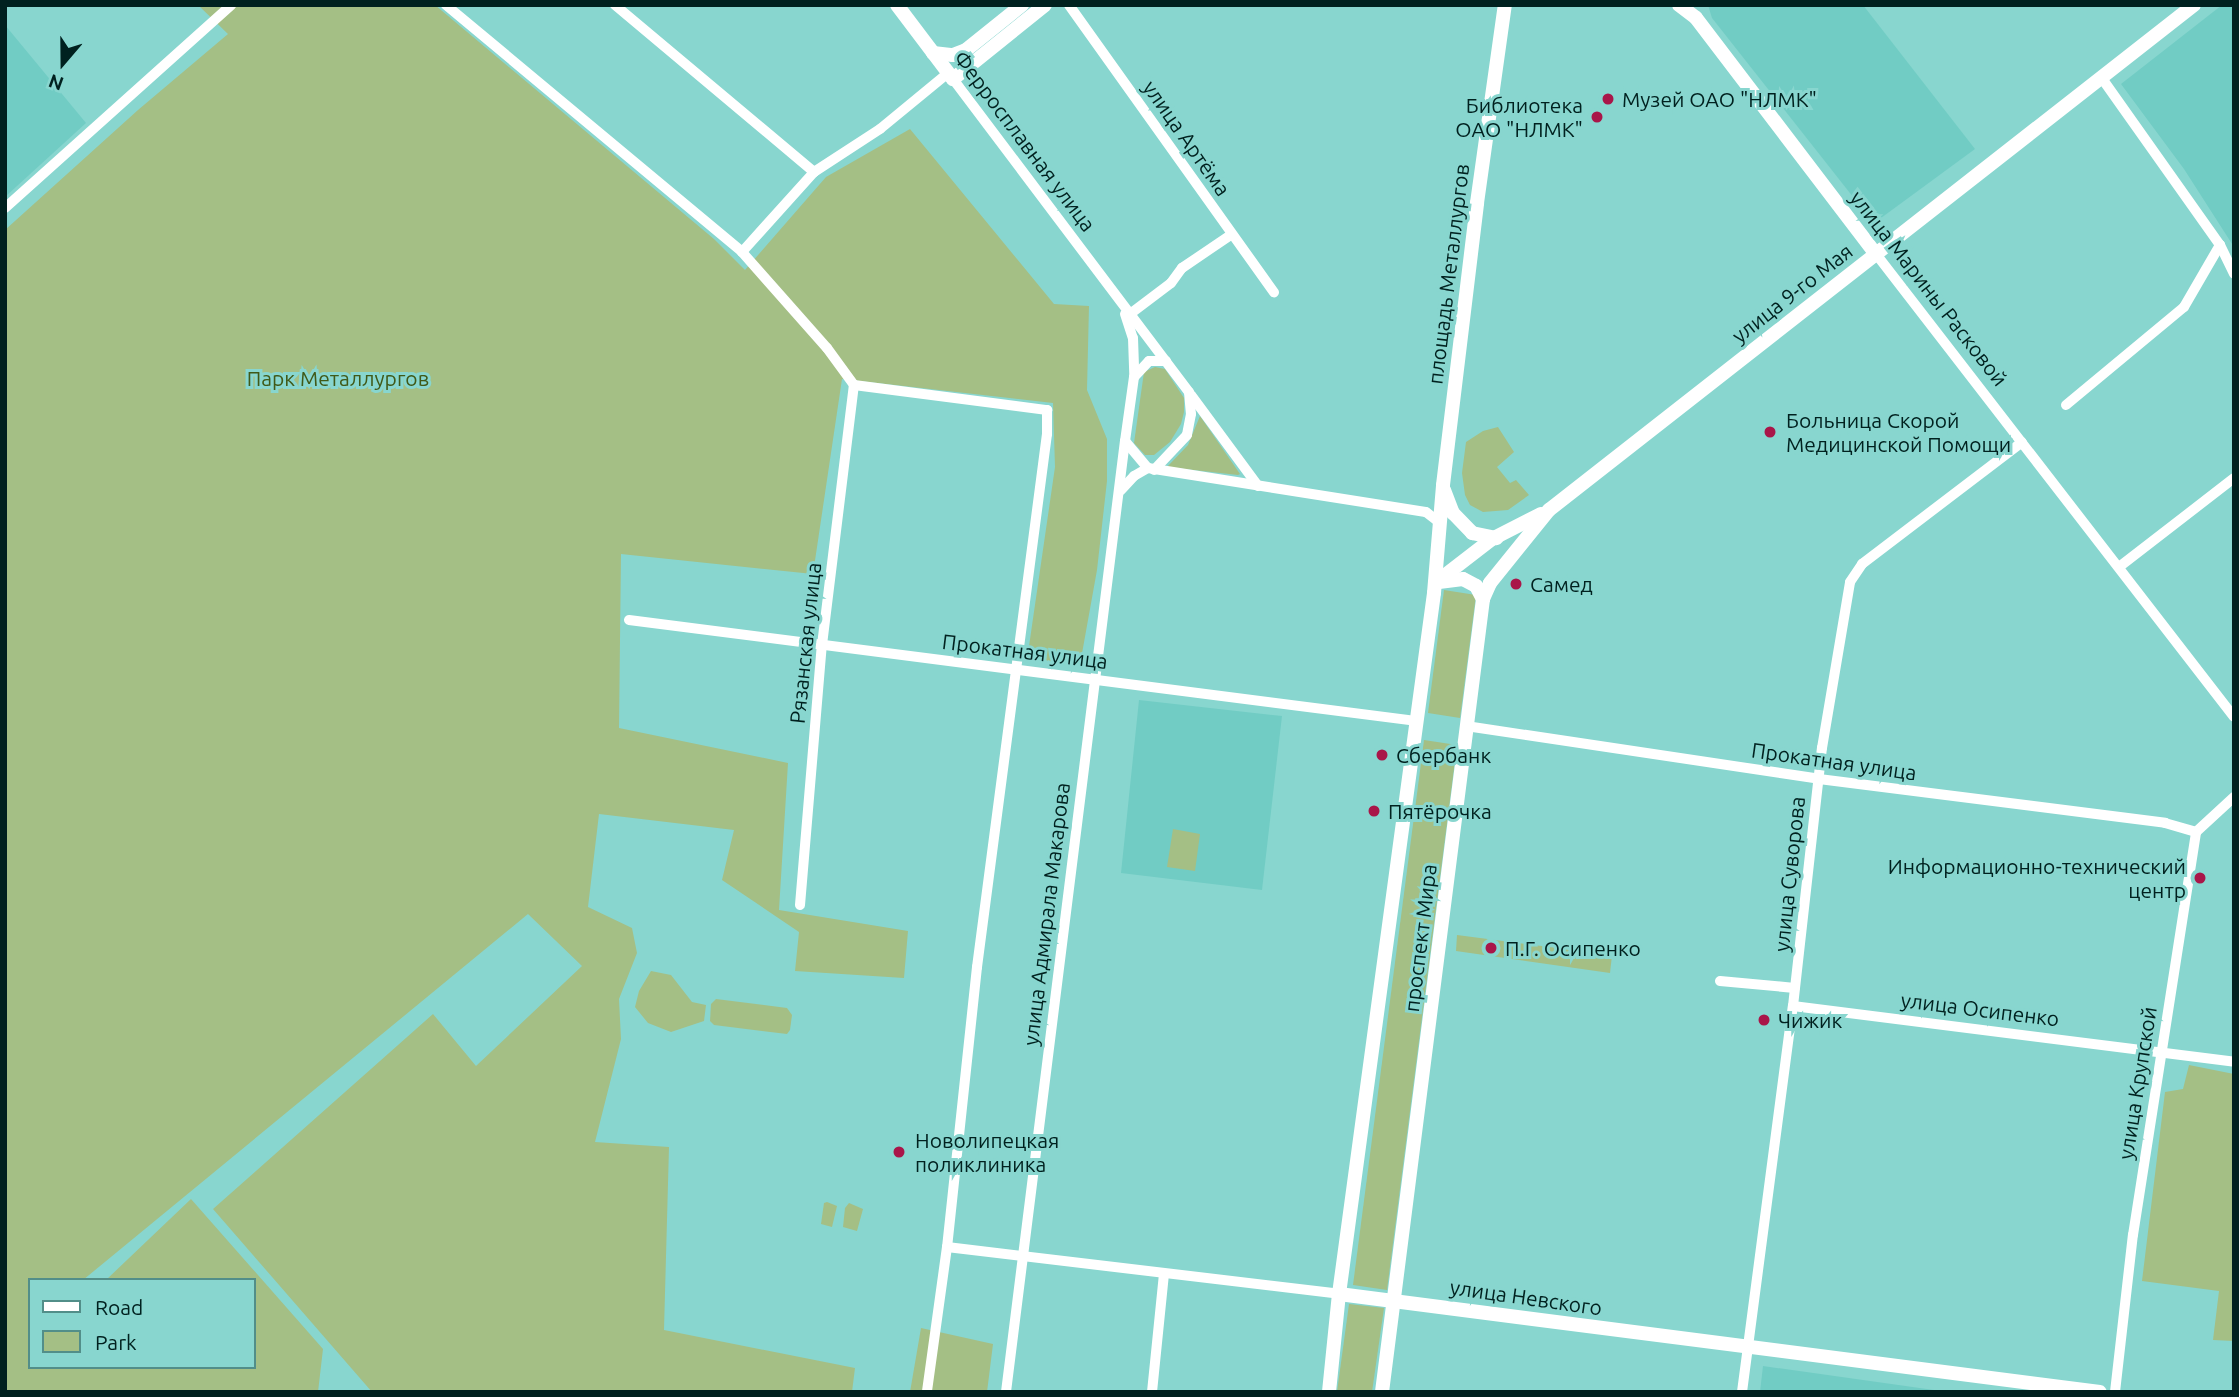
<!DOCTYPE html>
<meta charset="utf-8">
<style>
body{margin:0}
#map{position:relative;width:2239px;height:1397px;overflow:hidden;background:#88d6cf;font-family:Ubuntu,sans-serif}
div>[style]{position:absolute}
.built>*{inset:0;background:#71ccc4}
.green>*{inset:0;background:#a4bf85}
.minor>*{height:10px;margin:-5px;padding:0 5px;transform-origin:5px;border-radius:5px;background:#fff}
.major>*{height:14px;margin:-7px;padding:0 7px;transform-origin:7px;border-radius:7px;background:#fff}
.dots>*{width:19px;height:19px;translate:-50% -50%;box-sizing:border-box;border:4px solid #88d6cf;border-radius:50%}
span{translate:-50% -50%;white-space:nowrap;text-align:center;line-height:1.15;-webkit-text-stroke:6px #88d6cf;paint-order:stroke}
.poi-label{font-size:21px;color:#00211f}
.left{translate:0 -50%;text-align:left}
.right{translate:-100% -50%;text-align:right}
.street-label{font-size:21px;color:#00211f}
.park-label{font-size:21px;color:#405918}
.frame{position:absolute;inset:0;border:7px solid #00211f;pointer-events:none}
.legend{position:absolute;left:28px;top:1278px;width:228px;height:91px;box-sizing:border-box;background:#88d6cf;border:2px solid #528e89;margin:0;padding:9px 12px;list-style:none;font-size:21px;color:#00211f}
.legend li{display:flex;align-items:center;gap:14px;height:35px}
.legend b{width:35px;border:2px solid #528e89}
.north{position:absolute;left:28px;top:28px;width:70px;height:70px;-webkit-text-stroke:5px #88d6cf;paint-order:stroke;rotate:200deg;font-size:19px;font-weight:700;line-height:28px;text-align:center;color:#00211f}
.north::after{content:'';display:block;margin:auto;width:24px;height:32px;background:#00211f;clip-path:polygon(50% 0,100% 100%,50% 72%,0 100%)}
</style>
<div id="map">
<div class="built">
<i style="clip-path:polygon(1708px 5px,1863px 5px,1975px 149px,1881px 218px,1868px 216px,1712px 18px)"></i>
<i style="clip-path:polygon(2222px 5px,2234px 5px,2234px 247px,2184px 169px,2121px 84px)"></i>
<i style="clip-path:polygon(5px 25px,86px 123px,5px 197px)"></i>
<i style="clip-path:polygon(1139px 700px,1282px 716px,1262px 890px,1121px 873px)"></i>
<i style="clip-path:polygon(1763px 1366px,1948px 1392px,1760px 1392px)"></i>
</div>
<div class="green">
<i style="clip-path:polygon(198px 5px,435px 5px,714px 239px,745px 270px,826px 177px,910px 129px,1054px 304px,1089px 306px,1087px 390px,1107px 439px,1107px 481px,1097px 570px,1081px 659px,1051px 662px,1028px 653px,1055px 467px,1053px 403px,842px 379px,813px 574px,621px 554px,619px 728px,788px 763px,779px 910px,908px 931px,904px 978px,795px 971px,799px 932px,722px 880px,734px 830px,599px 814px,588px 907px,632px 928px,637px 953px,619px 999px,621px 1039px,595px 1142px,669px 1147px,664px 1330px,855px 1368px,852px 1392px,372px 1392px,213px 1209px,433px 1014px,476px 1066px,582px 966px,528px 914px,83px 1280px,30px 1280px,30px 1367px,254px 1367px,254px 1280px,106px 1280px,191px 1199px,323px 1349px,318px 1392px,5px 1392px,5px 230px,138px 110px,228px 34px)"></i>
<i style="clip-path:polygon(1155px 367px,1165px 369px,1184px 398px,1184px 412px,1181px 424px,1170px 442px,1154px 455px,1145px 455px,1134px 443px,1144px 372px)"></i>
<i style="clip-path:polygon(1200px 416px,1240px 474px,1238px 475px,1167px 467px,1188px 445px)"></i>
<i style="clip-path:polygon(1498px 427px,1514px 452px,1497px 467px,1510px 483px,1516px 480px,1529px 495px,1508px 510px,1483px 512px,1470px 505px,1465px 495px,1462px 473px,1466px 442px,1483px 431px)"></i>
<i style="clip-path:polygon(1444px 590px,1476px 595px,1460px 718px,1428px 713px)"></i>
<i style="clip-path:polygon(1424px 740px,1457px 745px,1387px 1290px,1353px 1285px)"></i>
<i style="clip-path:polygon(1173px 829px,1200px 834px,1195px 871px,1167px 867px)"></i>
<i style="clip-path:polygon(1457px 935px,1612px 955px,1610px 973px,1456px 951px)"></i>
<i style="clip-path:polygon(651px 971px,671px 975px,692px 1002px,706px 1005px,704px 1021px,671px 1032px,648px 1023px,635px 1007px,639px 991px)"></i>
<i style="clip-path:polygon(716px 999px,787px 1008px,792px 1015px,790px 1030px,787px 1034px,714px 1025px,710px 1021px,711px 1004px)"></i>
<i style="clip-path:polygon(2189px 1065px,2234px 1074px,2234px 1341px,2213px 1340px,2219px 1291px,2142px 1281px,2165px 1092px,2183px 1089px)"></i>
<i style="clip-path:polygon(827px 1202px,837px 1206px,832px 1227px,821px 1224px,824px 1203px)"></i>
<i style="clip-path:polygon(849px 1203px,863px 1209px,857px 1231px,843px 1227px,845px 1208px)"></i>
<i style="clip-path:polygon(1349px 1304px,1384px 1308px,1372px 1392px,1337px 1392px)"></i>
<i style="clip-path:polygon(921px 1328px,993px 1344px,987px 1392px,910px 1392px)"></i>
</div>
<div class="minor">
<i style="left:446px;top:5px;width:386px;rotate:39.8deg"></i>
<i style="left:742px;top:252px;width:128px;rotate:48.5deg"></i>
<i style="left:827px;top:348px;width:46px;rotate:53.9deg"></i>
<i style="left:854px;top:385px;width:195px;rotate:7.4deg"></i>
<i style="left:1047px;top:410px;width:24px;rotate:90deg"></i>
<i style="left:1047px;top:434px;width:538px;rotate:97.48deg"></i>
<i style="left:977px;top:967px;width:282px;rotate:96.1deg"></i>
<i style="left:947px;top:1247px;width:146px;rotate:97.9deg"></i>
<i style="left:615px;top:5px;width:260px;rotate:40deg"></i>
<i style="left:1069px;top:5px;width:353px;rotate:54.5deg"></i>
<i style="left:2101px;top:77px;width:206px;rotate:54.7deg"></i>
<i style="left:2220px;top:245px;width:32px;rotate:64deg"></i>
<i style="left:953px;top:79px;width:392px;rotate:53deg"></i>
<i style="left:1189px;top:392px;width:22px;rotate:85deg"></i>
<i style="left:1191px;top:414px;width:21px;rotate:101deg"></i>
<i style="left:1187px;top:435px;width:48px;rotate:133.3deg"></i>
<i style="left:5px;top:208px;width:304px;rotate:-41.9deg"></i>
<i style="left:742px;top:252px;width:108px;rotate:-48deg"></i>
<i style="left:814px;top:172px;width:79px;rotate:-33.1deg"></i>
<i style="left:880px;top:129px;width:88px;rotate:-39.5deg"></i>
<i style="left:1876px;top:254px;width:585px;rotate:52.29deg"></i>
<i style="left:1125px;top:314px;width:25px;rotate:72deg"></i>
<i style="left:1133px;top:338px;width:38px;rotate:88deg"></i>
<i style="left:1130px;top:314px;width:51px;rotate:-37.1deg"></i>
<i style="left:1171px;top:283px;width:19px;rotate:-54deg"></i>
<i style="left:1182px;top:268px;width:60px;rotate:-34.2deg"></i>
<i style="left:1166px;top:361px;width:17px;rotate:180deg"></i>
<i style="left:1149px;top:361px;width:22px;rotate:133deg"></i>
<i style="left:1134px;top:377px;width:65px;rotate:98deg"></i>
<i style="left:1125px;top:441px;width:35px;rotate:50deg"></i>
<i style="left:1148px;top:468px;width:281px;rotate:9deg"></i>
<i style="left:1426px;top:512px;width:16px;rotate:38deg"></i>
<i style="left:1191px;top:395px;width:113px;rotate:53.6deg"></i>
<i style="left:2066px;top:405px;width:153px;rotate:-39.7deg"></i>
<i style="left:2184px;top:307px;width:72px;rotate:-59.9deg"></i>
<i style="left:1121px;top:490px;width:19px;rotate:-47deg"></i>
<i style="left:1134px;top:476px;width:16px;rotate:-30deg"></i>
<i style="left:2119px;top:567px;width:145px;rotate:-37.7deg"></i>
<i style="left:629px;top:620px;width:793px;rotate:7.31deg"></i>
<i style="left:1466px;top:726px;width:357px;rotate:8.5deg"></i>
<i style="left:1819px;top:779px;width:349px;rotate:7.2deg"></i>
<i style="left:2165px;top:823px;width:32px;rotate:16deg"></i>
<i style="left:800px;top:905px;width:261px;rotate:-85.2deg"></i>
<i style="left:822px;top:645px;width:262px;rotate:-83deg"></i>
<i style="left:1720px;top:981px;width:75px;rotate:5.3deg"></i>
<i style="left:1793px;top:1006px;width:445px;rotate:7.2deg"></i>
<i style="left:947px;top:1247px;width:395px;rotate:6.8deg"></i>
<i style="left:1006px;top:1392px;width:958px;rotate:-82.87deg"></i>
<i style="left:1152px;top:1392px;width:119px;rotate:-84.2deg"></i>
<i style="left:1742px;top:1392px;width:389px;rotate:-82.5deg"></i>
<i style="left:1793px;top:1006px;width:260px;rotate:-83.6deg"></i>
<i style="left:1822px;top:748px;width:168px;rotate:-80.4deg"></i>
<i style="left:1850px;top:582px;width:22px;rotate:-56deg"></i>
<i style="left:1862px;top:564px;width:201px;rotate:-37.3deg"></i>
<i style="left:2115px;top:1392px;width:158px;rotate:-83.5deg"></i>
<i style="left:2133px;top:1235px;width:408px;rotate:-81.1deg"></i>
<i style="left:2196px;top:832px;width:52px;rotate:-42.6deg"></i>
</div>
<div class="major">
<i style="left:897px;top:5px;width:93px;rotate:52.9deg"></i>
<i style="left:953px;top:79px;width:118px;rotate:-38.8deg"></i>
<i style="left:1679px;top:5px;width:21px;rotate:37deg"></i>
<i style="left:1696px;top:18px;width:297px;rotate:52.7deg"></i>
<i style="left:933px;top:53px;width:20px;rotate:6deg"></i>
<i style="left:953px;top:55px;width:14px;rotate:-21deg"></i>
<i style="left:966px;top:50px;width:72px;rotate:-38.8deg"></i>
<i style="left:1444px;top:490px;width:25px;rotate:69deg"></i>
<i style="left:1453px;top:513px;width:28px;rotate:46deg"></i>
<i style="left:1472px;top:533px;width:25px;rotate:12deg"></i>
<i style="left:1439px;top:582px;width:24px;rotate:-7deg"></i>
<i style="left:1463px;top:579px;width:15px;rotate:28deg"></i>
<i style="left:1476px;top:586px;width:15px;rotate:62deg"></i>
<i style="left:1435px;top:583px;width:72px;rotate:-37.7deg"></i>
<i style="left:1492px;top:539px;width:55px;rotate:-27deg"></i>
<i style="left:1339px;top:1294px;width:767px;rotate:7.34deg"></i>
<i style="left:1329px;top:1392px;width:99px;rotate:-84.2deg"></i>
<i style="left:1339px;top:1294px;width:707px;rotate:-82.28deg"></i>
<i style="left:1434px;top:593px;width:108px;rotate:-85.2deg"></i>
<i style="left:1443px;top:485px;width:284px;rotate:-83.1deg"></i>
<i style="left:1477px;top:203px;width:200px;rotate:-82deg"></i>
<i style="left:1382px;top:1392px;width:799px;rotate:-82.74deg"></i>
<i style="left:1483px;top:599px;width:17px;rotate:-66deg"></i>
<i style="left:1490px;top:583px;width:94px;rotate:-51.1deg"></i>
<i style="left:1549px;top:510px;width:819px;rotate:-38.06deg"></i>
</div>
<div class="dots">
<i style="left:1608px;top:99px;background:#a91649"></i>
<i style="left:1597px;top:117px;background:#a91649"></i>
<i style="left:1770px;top:432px;background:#a91649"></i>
<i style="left:1516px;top:584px;background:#a91649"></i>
<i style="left:1382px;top:755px;background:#a91649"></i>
<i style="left:1374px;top:811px;background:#a91649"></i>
<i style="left:2200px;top:878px;background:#a91649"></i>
<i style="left:1491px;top:948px;background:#a91649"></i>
<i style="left:1764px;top:1020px;background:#a91649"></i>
<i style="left:899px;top:1152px;background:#a91649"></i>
</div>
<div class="poi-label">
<span class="left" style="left:1622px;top:99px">Музей ОАО "НЛМК"</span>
<span class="right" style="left:1583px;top:117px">Библиотека<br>ОАО "НЛМК"</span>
<span class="left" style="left:1786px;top:432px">Больница Скорой<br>Медицинской Помощи</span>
<span class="left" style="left:1530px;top:584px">Самед</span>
<span class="left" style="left:1396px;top:755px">Сбербанк</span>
<span class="left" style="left:1388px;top:811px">Пятёрочка</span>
<span class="right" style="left:2186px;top:878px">Информационно-технический<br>центр</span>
<span class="left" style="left:1505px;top:948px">П.Г. Осипенко</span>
<span class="left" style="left:1778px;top:1020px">Чижик</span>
<span class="left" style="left:915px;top:1152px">Новолипецкая<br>поликлиника</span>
</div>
<div class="street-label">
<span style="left:1187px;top:138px;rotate:55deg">улица Артёма</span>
<span style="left:1025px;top:141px;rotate:53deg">Ферросплавная улица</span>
<span style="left:1448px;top:274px;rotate:-83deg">площадь Металлургов</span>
<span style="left:1929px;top:288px;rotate:52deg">улица Марины Расковой</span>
<span style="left:1792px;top:293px;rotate:-38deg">улица 9-го Мая</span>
<span style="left:805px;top:643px;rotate:-84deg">Рязанская улица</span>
<span style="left:1025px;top:651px;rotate:7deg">Прокатная улица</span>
<span style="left:1834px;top:761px;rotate:8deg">Прокатная улица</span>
<span style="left:1789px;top:874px;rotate:-84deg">улица Суворова</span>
<span style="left:1046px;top:914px;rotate:-83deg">улица Адмирала Макарова</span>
<span style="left:1420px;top:938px;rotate:-83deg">проспект Мира</span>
<span style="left:1980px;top:1009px;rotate:7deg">улица Осипенко</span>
<span style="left:2137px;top:1083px;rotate:-81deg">улица Крупской</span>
<span style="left:1526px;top:1297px;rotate:8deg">улица Невского</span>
</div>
<div class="park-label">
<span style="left:338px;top:378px">Парк Металлургов</span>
</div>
<div class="frame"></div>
<ul class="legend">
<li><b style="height:9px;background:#fff"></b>Road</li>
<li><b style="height:19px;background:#a4bf85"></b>Park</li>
</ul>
<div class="north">N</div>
</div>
